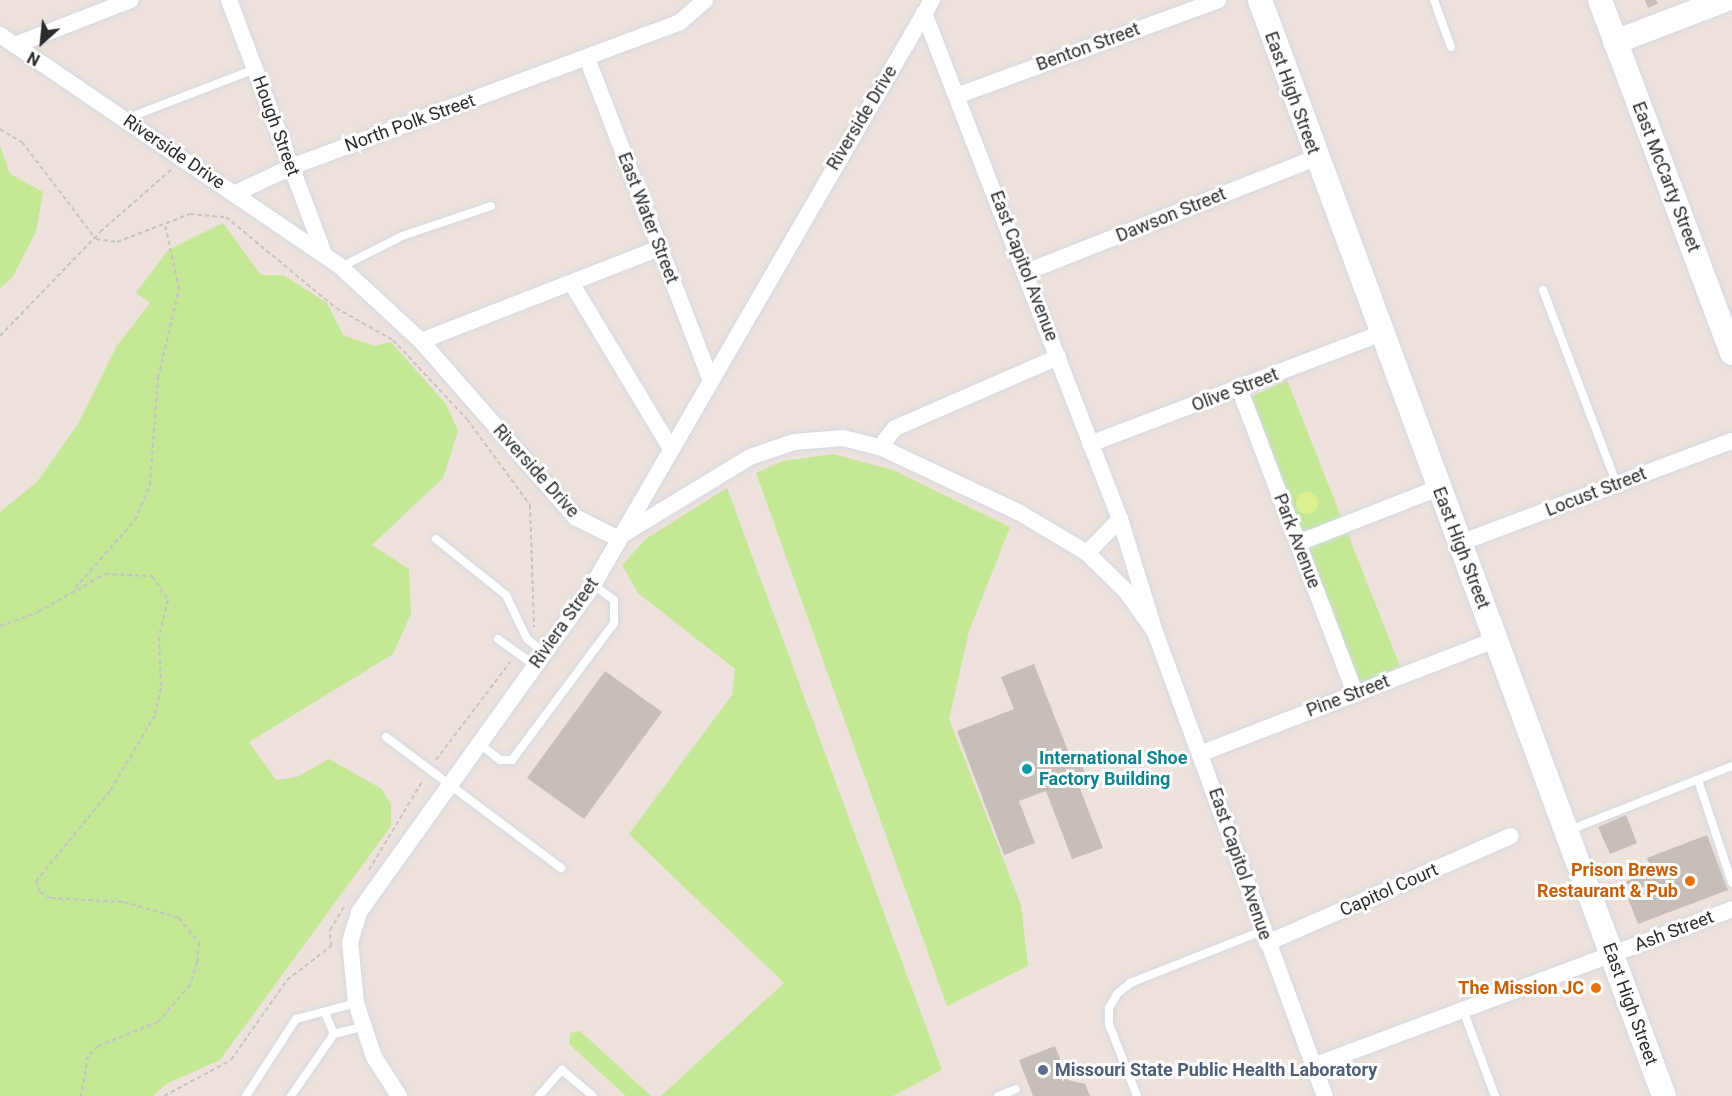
<!DOCTYPE html>
<style>
body{margin:0}
#map{position:relative;width:1732px;height:1096px;overflow:hidden;background:#eee2dc;font-family:Roboto,sans-serif}
div>[style]{position:absolute}
.green>*{inset:0;background:#c4e895}
.pitch>*{inset:0;background:#ddf090}
.round{border-radius:50%}
.building>*{inset:0;background:#c6beb8}
.path>*{height:2px;margin-top:-1px;transform-origin:0;background:repeating-linear-gradient(90deg,#c4c4c4 0 4.5px,transparent 0 7.5px)}
.roads{filter:drop-shadow(0 0 2px #d1d9e5) drop-shadow(0 0 2px #d1d9e5)}
.lane>*{height:8px;margin:-4px;padding:0 4px;transform-origin:4px;border-radius:4px;background:#fff}
.street>*{height:16px;margin:-8px;padding:0 8px;transform-origin:8px;border-radius:8px;background:#fff}
.secondary>*{height:24px;margin:-12px;padding:0 12px;transform-origin:12px;border-radius:12px;background:#fff}
.dots>*{width:16px;height:16px;translate:-50% -50%;box-sizing:border-box;border:3px solid #fff;border-radius:50%}
span{translate:-50% -50%;white-space:nowrap;text-align:center;line-height:1.15;-webkit-text-stroke:6px #fff;paint-order:stroke}
.street-label{font-size:18px;color:#2b2b2b}
.culture-label{font-size:18px;color:#0d838f;font-weight:700}
.left{translate:0 -50%;text-align:left}
.food-label{font-size:18px;color:#c56008;font-weight:700}
.right{translate:-100% -50%;text-align:right}
.service-label{font-size:18px;color:#4e5e75;font-weight:700}
.north{position:absolute;left:12px;top:12px;width:60px;height:60px;-webkit-text-stroke:4px #fff;paint-order:stroke;rotate:207deg;font-size:16px;font-weight:700;line-height:24px;text-align:center;color:#2b2b2b}
.north::after{content:'';display:block;margin:auto;width:21px;height:27px;background:#2b2b2b;clip-path:polygon(50% 0,100% 100%,50% 72%,0 100%)}
</style>
<div id="map">
<div class="green">
<i style="clip-path:polygon(0 146px,10px 174px,43px 192px,36px 232px,12px 278px,0 288px)"></i>
<i style="clip-path:polygon(223px 223px,261px 275px,283px 275px,327px 303px,343px 335px,374px 346px,391px 342px,446px 404px,458px 431px,443px 478px,372px 545px,409px 569px,411px 614px,393px 654px,249px 742px,276px 780px,297px 777px,329px 759px,382px 789px,391px 805px,391px 826px,220px 1060px,166px 1084px,153px 1096px,0 1096px,0 512px,37px 482px,78px 424px,116px 347px,150px 303px,136px 293px,168px 250px)"></i>
<i style="clip-path:polygon(1287px 380px,1400px 666px,1364px 682px,1358px 681px,1251px 397px)"></i>
<i style="clip-path:polygon(833px 454px,893px 470px,1010px 527px,969px 631px,949px 719px,1021px 905px,1028px 966px,947px 1006px,756px 473px,783px 461px)"></i>
<i style="clip-path:polygon(727px 488px,942px 1070px,893px 1096px,661px 1096px,784px 983px,629px 834px,732px 695px,735px 669px,638px 593px,622px 565px,647px 538px)"></i>
<i style="clip-path:polygon(580px 1031px,651px 1096px,626px 1096px,569px 1044px,570px 1033px)"></i>
</div>
<div class="pitch">
<i class="round" style="left:1296px;top:492px;width:22px;height:22px"></i>
</div>
<div class="building">
<i style="clip-path:polygon(1645px 0,1656px 0,1658px 4px,1648px 8px)"></i>
<i style="clip-path:polygon(1034px 664px,1072px 761px,1079px 759px,1087px 777px,1077px 781px,1103px 848px,1072px 859px,1046px 791px,1019px 801px,1035px 843px,1004px 855px,957px 731px,1014px 709px,1001px 677px)"></i>
<i style="clip-path:polygon(605px 671px,662px 712px,584px 819px,527px 778px)"></i>
<i style="clip-path:polygon(1626px 815px,1637px 843px,1610px 854px,1598px 827px)"></i>
<i style="clip-path:polygon(1707px 835px,1728px 890px,1638px 924px,1622px 883px,1652px 872px,1647px 858px)"></i>
<i style="clip-path:polygon(1055px 1046px,1068px 1080px,1085px 1084px,1090px 1096px,1033px 1096px,1019px 1060px)"></i>
</div>
<div class="path">
<i style="left:0;top:129px;width:26px;rotate:31deg"></i>
<i style="left:22px;top:142px;width:122px;rotate:52.7deg"></i>
<i style="left:96px;top:239px;width:21px;rotate:8deg"></i>
<i style="left:117px;top:242px;width:78px;rotate:-21deg"></i>
<i style="left:190px;top:214px;width:36px;rotate:5deg"></i>
<i style="left:226px;top:217px;width:143px;rotate:39.6deg"></i>
<i style="left:336px;top:308px;width:65px;rotate:29.3deg"></i>
<i style="left:393px;top:340px;width:108px;rotate:46.9deg"></i>
<i style="left:467px;top:419px;width:107px;rotate:53.8deg"></i>
<i style="left:530px;top:505px;width:122px;rotate:88.1deg"></i>
<i style="left:0;top:336px;width:144px;rotate:-46.1deg"></i>
<i style="left:100px;top:232px;width:96px;rotate:-41.2deg"></i>
<i style="left:75px;top:588px;width:91px;rotate:-48.6deg"></i>
<i style="left:135px;top:520px;width:38px;rotate:-67deg"></i>
<i style="left:150px;top:485px;width:107px;rotate:-85.7deg"></i>
<i style="left:158px;top:378px;width:91px;rotate:-76.7deg"></i>
<i style="left:179px;top:289px;width:66px;rotate:-102.2deg"></i>
<i style="left:0;top:626px;width:40px;rotate:-20.2deg"></i>
<i style="left:38px;top:612px;width:77px;rotate:-29.6deg"></i>
<i style="left:105px;top:574px;width:47px;rotate:2.4deg"></i>
<i style="left:152px;top:576px;width:29px;rotate:56deg"></i>
<i style="left:168px;top:600px;width:38px;rotate:104deg"></i>
<i style="left:159px;top:637px;width:51px;rotate:87.8deg"></i>
<i style="left:161px;top:688px;width:28px;rotate:103deg"></i>
<i style="left:155px;top:715px;width:88px;rotate:120.6deg"></i>
<i style="left:110px;top:791px;width:117px;rotate:129.4deg"></i>
<i style="left:36px;top:881px;width:12px;rotate:70deg"></i>
<i style="left:40px;top:892px;width:13px;rotate:29deg"></i>
<i style="left:51px;top:898px;width:73px;rotate:3.1deg"></i>
<i style="left:124px;top:902px;width:57px;rotate:16.2deg"></i>
<i style="left:179px;top:918px;width:32px;rotate:51deg"></i>
<i style="left:199px;top:943px;width:19px;rotate:96deg"></i>
<i style="left:197px;top:962px;width:24px;rotate:107deg"></i>
<i style="left:190px;top:985px;width:49px;rotate:130.9deg"></i>
<i style="left:158px;top:1022px;width:65px;rotate:158.2deg"></i>
<i style="left:98px;top:1046px;width:14px;rotate:135deg"></i>
<i style="left:88px;top:1056px;width:41px;rotate:99.9deg"></i>
<i style="left:436px;top:760px;width:123px;rotate:-52.9deg"></i>
<i style="left:369px;top:870px;width:105px;rotate:-59deg"></i>
<i style="left:164px;top:1096px;width:76px;rotate:-28.2deg"></i>
<i style="left:231px;top:1060px;width:98px;rotate:-55deg"></i>
<i style="left:287px;top:980px;width:56px;rotate:-37.7deg"></i>
<i style="left:331px;top:946px;width:16px;rotate:-94deg"></i>
<i style="left:330px;top:930px;width:27px;rotate:-59deg"></i>
</div>
<div class="roads">
<div class="lane">
<i style="left:1434px;top:0;width:50px;rotate:70.1deg"></i>
<i style="left:125px;top:119px;width:139px;rotate:-21deg"></i>
<i style="left:341px;top:267px;width:68px;rotate:-26.9deg"></i>
<i style="left:402px;top:236px;width:94px;rotate:-18.6deg"></i>
<i style="left:1543px;top:290px;width:209px;rotate:69.2deg"></i>
<i style="left:436px;top:539px;width:90px;rotate:38.7deg"></i>
<i style="left:506px;top:595px;width:49px;rotate:64.5deg"></i>
<i style="left:527px;top:639px;width:21px;rotate:37deg"></i>
<i style="left:498px;top:639px;width:44px;rotate:35.8deg"></i>
<i style="left:386px;top:737px;width:219px;rotate:36.8deg"></i>
<i style="left:480px;top:744px;width:26px;rotate:39deg"></i>
<i style="left:500px;top:760px;width:12px"></i>
<i style="left:512px;top:760px;width:171px;rotate:-53.3deg"></i>
<i style="left:614px;top:623px;width:23px;rotate:-90deg"></i>
<i style="left:614px;top:600px;width:26px;rotate:-144deg"></i>
<i style="left:1698px;top:780px;width:108px;rotate:71.7deg"></i>
<i style="left:1567px;top:831px;width:177px;rotate:-21.5deg"></i>
<i style="left:1463px;top:1010px;width:92px;rotate:69.6deg"></i>
<i style="left:325px;top:1013px;width:23px;rotate:67deg"></i>
<i style="left:246px;top:1096px;width:92px;rotate:-57deg"></i>
<i style="left:296px;top:1019px;width:62px;rotate:-14.9deg"></i>
<i style="left:291px;top:1096px;width:75px;rotate:-55.3deg"></i>
<i style="left:334px;top:1034px;width:30px;rotate:-14deg"></i>
<i style="left:539px;top:1096px;width:35px;rotate:-49deg"></i>
<i style="left:562px;top:1070px;width:40px;rotate:40deg"></i>
<i style="left:998px;top:1096px;width:19px;rotate:-21deg"></i>
<i style="left:1137px;top:1096px;width:77px;rotate:-111.3deg"></i>
<i style="left:1109px;top:1024px;width:16px;rotate:-90deg"></i>
<i style="left:1109px;top:1008px;width:16px;rotate:-60deg"></i>
<i style="left:1117px;top:994px;width:17px;rotate:-40deg"></i>
<i style="left:1130px;top:983px;width:142px;rotate:-21.5deg"></i>
</div>
<div class="street">
<i style="left:229px;top:0;width:269px;rotate:69.5deg"></i>
<i style="left:924px;top:13px;width:543px;rotate:68.83deg"></i>
<i style="left:1120px;top:519px;width:47px;rotate:134.1deg"></i>
<i style="left:0;top:35px;width:412px;rotate:34.2deg"></i>
<i style="left:341px;top:267px;width:109px;rotate:42.8deg"></i>
<i style="left:421px;top:341px;width:234px;rotate:48.8deg"></i>
<i style="left:575px;top:517px;width:47px;rotate:26.6deg"></i>
<i style="left:15px;top:45px;width:124px;rotate:-21.2deg"></i>
<i style="left:587px;top:58px;width:344px;rotate:69deg"></i>
<i style="left:959px;top:95px;width:276px;rotate:-20.1deg"></i>
<i style="left:236px;top:193px;width:61px;rotate:-25.3deg"></i>
<i style="left:291px;top:167px;width:415px;rotate:-20.4deg"></i>
<i style="left:680px;top:22px;width:33px;rotate:-41deg"></i>
<i style="left:1026px;top:272px;width:312px;rotate:-21.5deg"></i>
<i style="left:572px;top:284px;width:190px;rotate:59deg"></i>
<i style="left:421px;top:341px;width:256px;rotate:-21.3deg"></i>
<i style="left:1239px;top:388px;width:327px;rotate:69.2deg"></i>
<i style="left:1090px;top:444px;width:310px;rotate:-20.8deg"></i>
<i style="left:880px;top:447px;width:24px;rotate:-52deg"></i>
<i style="left:895px;top:428px;width:178px;rotate:-23.5deg"></i>
<i style="left:1120px;top:519px;width:118px;rotate:72.8deg"></i>
<i style="left:1155px;top:632px;width:494px;rotate:69.9deg"></i>
<i style="left:617px;top:538px;width:156px;rotate:-31.3deg"></i>
<i style="left:750px;top:457px;width:46px;rotate:-18.8deg"></i>
<i style="left:794px;top:442px;width:49px;rotate:-4.7deg"></i>
<i style="left:843px;top:438px;width:38px;rotate:14deg"></i>
<i style="left:880px;top:447px;width:155px;rotate:25.2deg"></i>
<i style="left:1020px;top:513px;width:78px;rotate:30.8deg"></i>
<i style="left:1087px;top:553px;width:54px;rotate:44.3deg"></i>
<i style="left:1126px;top:591px;width:50px;rotate:54.7deg"></i>
<i style="left:1298px;top:543px;width:150px;rotate:-21.4deg"></i>
<i style="left:1460px;top:543px;width:290px;rotate:-20.6deg"></i>
<i style="left:1202px;top:753px;width:314px;rotate:-21.1deg"></i>
<i style="left:1267px;top:943px;width:266px;rotate:-23.7deg"></i>
<i style="left:1313px;top:1066px;width:447px;rotate:-20.5deg"></i>
<i style="left:399px;top:1096px;width:46px;rotate:-122.7deg"></i>
<i style="left:374px;top:1057px;width:57px;rotate:-108.4deg"></i>
<i style="left:356px;top:1003px;width:61px;rotate:-95.6deg"></i>
<i style="left:350px;top:942px;width:31px;rotate:-73deg"></i>
<i style="left:359px;top:912px;width:402px;rotate:-54.4deg"></i>
<i style="left:593px;top:585px;width:676px;rotate:-59.91deg"></i>
</div>
<div class="secondary">
<i style="left:1260px;top:0;width:1168px;rotate:69.77deg"></i>
<i style="left:1600px;top:0;width:377px;rotate:69.5deg"></i>
<i style="left:1615px;top:42px;width:118px;rotate:-20.9deg"></i>
</div>
</div>
<div class="dots">
<i style="left:1027px;top:769px;background:#0f9aa8"></i>
<i style="left:1690px;top:881px;background:#e8710a"></i>
<i style="left:1596px;top:988px;background:#e8710a"></i>
<i style="left:1043px;top:1070px;background:#5c6f8a"></i>
</div>
<div class="street-label">
<span style="left:1088px;top:47px;rotate:-20deg">Benton Street</span>
<span style="left:1292px;top:93px;rotate:70deg">East High Street</span>
<span style="left:862px;top:118px;rotate:-59deg">Riverside Drive</span>
<span style="left:410px;top:123px;rotate:-20deg">North Polk Street</span>
<span style="left:276px;top:126px;rotate:70deg">Hough Street</span>
<span style="left:174px;top:152px;rotate:34deg">Riverside Drive</span>
<span style="left:1666px;top:177px;rotate:69deg">East McCarty Street</span>
<span style="left:1171px;top:215px;rotate:-22deg">Dawson Street</span>
<span style="left:648px;top:218px;rotate:69deg">East Water Street</span>
<span style="left:1024px;top:266px;rotate:69deg">East Capitol Avenue</span>
<span style="left:1235px;top:390px;rotate:-21deg">Olive Street</span>
<span style="left:536px;top:471px;rotate:48deg">Riverside Drive</span>
<span style="left:1596px;top:492px;rotate:-21deg">Locust Street</span>
<span style="left:1297px;top:541px;rotate:69deg">Park Avenue</span>
<span style="left:1461px;top:548px;rotate:69deg">East High Street</span>
<span style="left:564px;top:623px;rotate:-55deg">Riviera Street</span>
<span style="left:1348px;top:696px;rotate:-21deg">Pine Street</span>
<span style="left:1240px;top:864px;rotate:71deg">East Capitol Avenue</span>
<span style="left:1389px;top:890px;rotate:-24deg">Capitol Court</span>
<span style="left:1674px;top:931px;rotate:-21deg">Ash Street</span>
<span style="left:1630px;top:1004px;rotate:70deg">East High Street</span>
</div>
<div class="culture-label">
<span class="left" style="left:1039px;top:769px">International Shoe<br>Factory Building</span>
</div>
<div class="food-label">
<span class="right" style="left:1678px;top:881px">Prison Brews<br>Restaurant &amp; Pub</span>
<span class="right" style="left:1584px;top:988px">The Mission JC</span>
</div>
<div class="service-label">
<span class="left" style="left:1055px;top:1070px">Missouri State Public Health Laboratory</span>
</div>
<div class="north">N</div>
</div>
